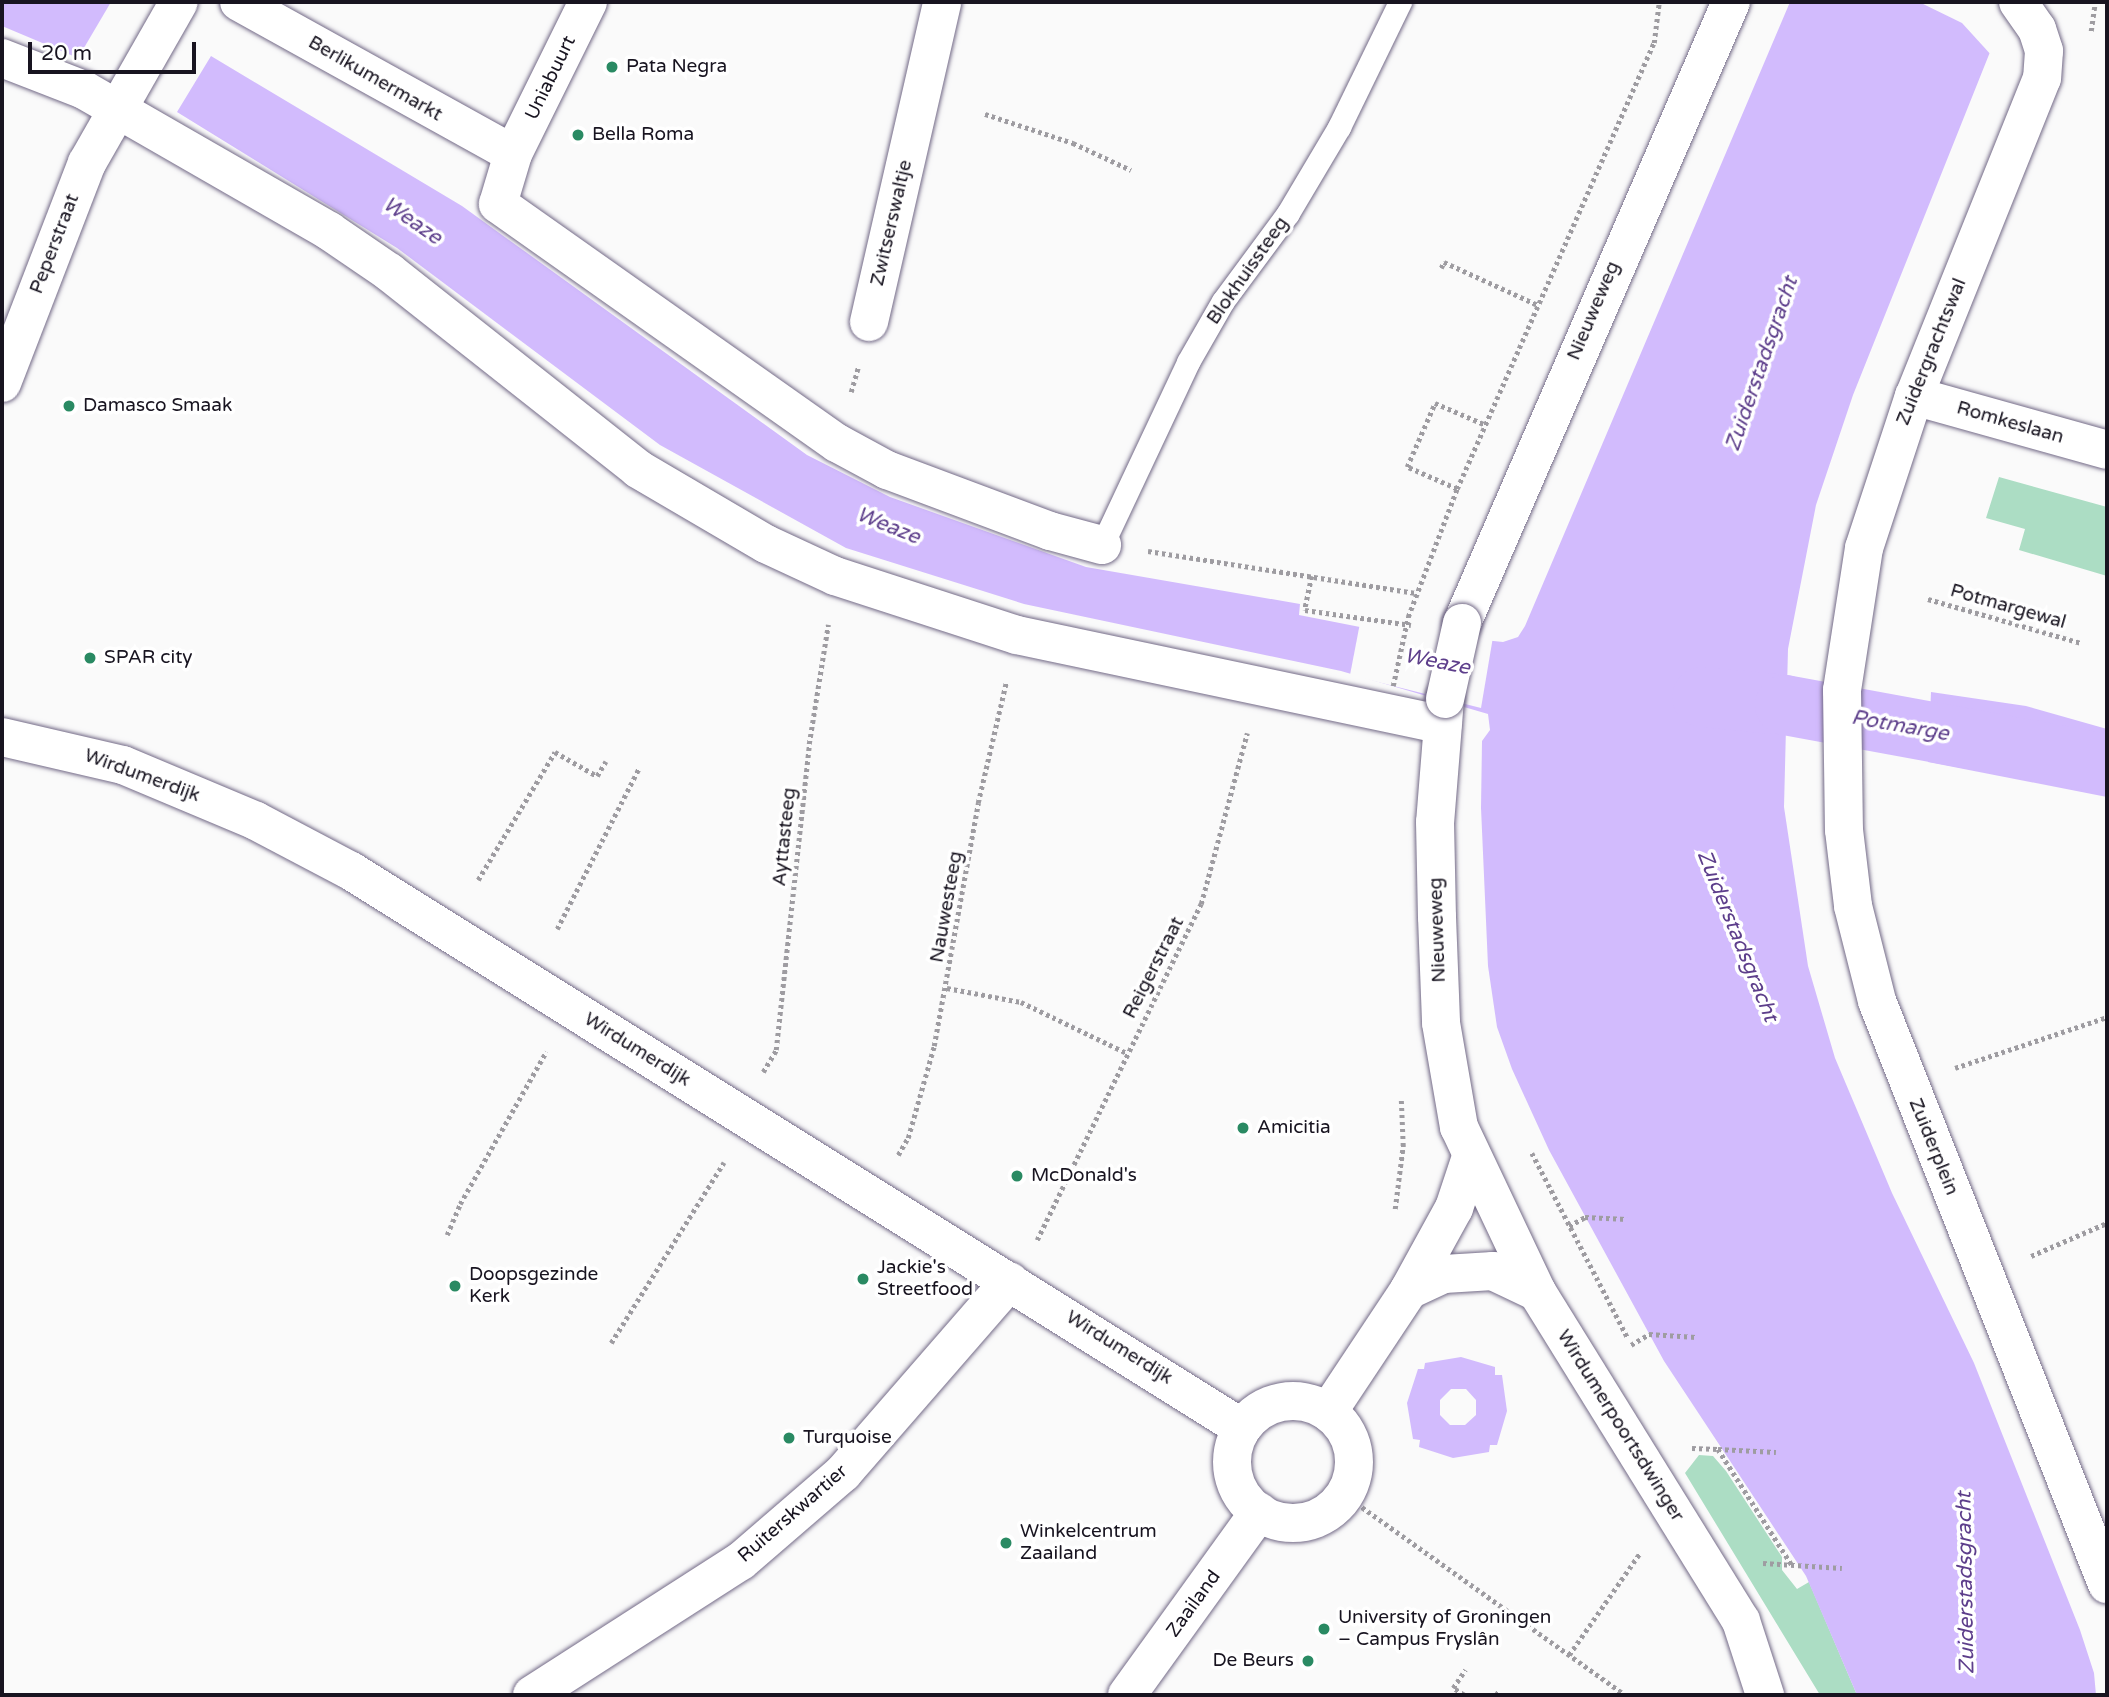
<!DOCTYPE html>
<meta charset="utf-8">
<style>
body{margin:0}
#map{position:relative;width:2109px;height:1697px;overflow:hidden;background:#fafafa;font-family:"Varela Round",sans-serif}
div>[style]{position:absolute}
.green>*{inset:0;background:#acddc4}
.water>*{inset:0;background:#d2bbfd}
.pier>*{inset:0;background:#fafafa}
.canal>*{height:60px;margin:-30px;padding:0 30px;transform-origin:30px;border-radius:30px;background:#d2bbfd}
.path>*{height:4.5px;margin-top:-2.25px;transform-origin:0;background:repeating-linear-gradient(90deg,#9e9ca1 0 3.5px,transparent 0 7px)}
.roads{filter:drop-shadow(0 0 2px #736a87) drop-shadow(0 0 2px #736a87)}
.lane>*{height:23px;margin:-11.5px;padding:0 11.5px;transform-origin:11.5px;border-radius:11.5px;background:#fff}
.street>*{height:38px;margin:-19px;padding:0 19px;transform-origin:19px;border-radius:19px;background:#fff}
.street>.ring{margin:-19px;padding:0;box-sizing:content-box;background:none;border:38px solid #fff;border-radius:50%}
.secondary>*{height:38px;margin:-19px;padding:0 19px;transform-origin:19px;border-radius:19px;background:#fff}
.path-bridge>*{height:4.5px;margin-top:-2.25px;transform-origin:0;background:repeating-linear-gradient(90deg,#9e9ca1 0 3.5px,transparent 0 7px)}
.bridges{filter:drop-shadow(0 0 2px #736a87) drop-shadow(0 0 2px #736a87)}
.secondary-bridge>*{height:38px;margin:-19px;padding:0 19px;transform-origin:19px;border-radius:19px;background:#fff}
.dots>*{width:19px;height:19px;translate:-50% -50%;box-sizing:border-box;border:4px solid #fff;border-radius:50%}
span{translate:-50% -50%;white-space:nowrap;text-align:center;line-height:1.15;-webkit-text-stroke:7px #fff;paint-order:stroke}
.poi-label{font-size:19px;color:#181420}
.left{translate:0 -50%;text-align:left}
.right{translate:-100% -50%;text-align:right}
.street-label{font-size:19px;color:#181420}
.water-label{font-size:21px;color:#5d3e8b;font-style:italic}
.frame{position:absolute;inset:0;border:4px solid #181420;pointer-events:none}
.scale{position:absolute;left:28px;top:42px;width:168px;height:32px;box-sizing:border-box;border:4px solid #181420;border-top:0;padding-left:9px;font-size:21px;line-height:24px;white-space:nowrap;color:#181420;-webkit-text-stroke:5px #fff;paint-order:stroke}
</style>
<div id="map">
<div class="green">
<i style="clip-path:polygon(1999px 477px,2107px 507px,2107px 576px,2019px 550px,2025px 529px,1986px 518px)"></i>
<i style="clip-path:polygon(1699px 1455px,1713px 1456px,1726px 1471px,1782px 1557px,1782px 1570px,1797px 1589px,1809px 1582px,1857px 1695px,1820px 1695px,1685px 1473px)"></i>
</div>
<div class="water">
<i style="clip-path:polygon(2px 2px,111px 2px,78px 58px,2px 26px)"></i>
<i style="clip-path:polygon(1790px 2px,2010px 2px,1853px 395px,1816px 505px,1788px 649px,1784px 807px,1808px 966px,1835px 1058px,1892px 1193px,1974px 1363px,2080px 1630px,2094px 1673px,2096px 1695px,1857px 1695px,1806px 1576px,1664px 1361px,1549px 1150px,1512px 1069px,1497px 1027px,1488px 966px,1481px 808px,1482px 741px,1490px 730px,1488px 714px,1341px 671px,1024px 604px,846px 548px,660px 445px,397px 248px,177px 112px,211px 56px,462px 206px,807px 455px,890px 497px,1086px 567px,1300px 604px,1299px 615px,1360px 627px,1503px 642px,1518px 637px,1525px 626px)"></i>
<i style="clip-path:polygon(1931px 692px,2026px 706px,2107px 729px,2107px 797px,1928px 762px)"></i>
<i style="clip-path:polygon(evenodd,1461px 1357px,1495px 1367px,1495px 1375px,1502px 1375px,1507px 1411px,1497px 1445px,1490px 1445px,1489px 1452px,1453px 1458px,1419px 1447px,1420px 1440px,1413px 1439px,1407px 1403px,1418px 1369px,1424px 1369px,1425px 1363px,1461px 1357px,1451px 1389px,1466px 1389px,1476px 1400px,1476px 1415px,1465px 1425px,1450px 1425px,1440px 1415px,1440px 1400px,1451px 1389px)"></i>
</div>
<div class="pier">
<i style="clip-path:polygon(1919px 2px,2014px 2px,1993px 57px,1962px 23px)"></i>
<i style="clip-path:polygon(1360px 623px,1493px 637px,1481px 708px,1350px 675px)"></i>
</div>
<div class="canal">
<i style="left:1702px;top:697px;width:83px;rotate:5.5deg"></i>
<i style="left:1785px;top:705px;width:327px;rotate:10.4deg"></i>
</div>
<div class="path">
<i style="left:2091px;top:31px;width:29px;rotate:-82deg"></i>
<i style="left:985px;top:114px;width:93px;rotate:18.2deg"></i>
<i style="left:1073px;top:143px;width:64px;rotate:25deg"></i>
<i style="left:1441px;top:268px;width:7px;rotate:-63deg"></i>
<i style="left:1444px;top:262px;width:103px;rotate:24.6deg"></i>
<i style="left:851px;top:392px;width:26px;rotate:-74deg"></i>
<i style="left:1457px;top:489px;width:55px;rotate:-156.3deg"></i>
<i style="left:1407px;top:467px;width:70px;rotate:-66.4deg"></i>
<i style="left:1435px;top:403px;width:56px;rotate:23.3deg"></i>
<i style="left:1148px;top:551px;width:271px;rotate:8.9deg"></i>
<i style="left:1312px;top:576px;width:35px;rotate:102deg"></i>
<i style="left:1305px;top:610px;width:107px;rotate:8.1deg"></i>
<i style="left:1928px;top:599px;width:159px;rotate:16deg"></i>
<i style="left:1408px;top:617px;width:137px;rotate:-69.1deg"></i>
<i style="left:1457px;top:489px;width:488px;rotate:-66.2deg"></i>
<i style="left:1654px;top:43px;width:41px;rotate:-83deg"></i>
<i style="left:478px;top:880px;width:149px;rotate:-59deg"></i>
<i style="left:555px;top:752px;width:48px;rotate:29.7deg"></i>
<i style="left:597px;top:776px;width:17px;rotate:-59deg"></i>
<i style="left:557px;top:929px;width:181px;rotate:-63deg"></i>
<i style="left:947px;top:988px;width:75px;rotate:10.7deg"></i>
<i style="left:1021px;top:1002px;width:118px;rotate:25.7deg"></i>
<i style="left:1955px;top:1068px;width:160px;rotate:-18.5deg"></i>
<i style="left:763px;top:1072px;width:26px;rotate:-59deg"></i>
<i style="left:776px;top:1050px;width:308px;rotate:-83.8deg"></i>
<i style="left:809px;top:744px;width:121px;rotate:-80.9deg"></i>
<i style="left:1532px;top:1153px;width:208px;rotate:62.6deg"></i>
<i style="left:898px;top:1155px;width:20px;rotate:-60deg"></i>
<i style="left:908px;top:1138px;width:96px;rotate:-74.2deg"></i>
<i style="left:934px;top:1046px;width:247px;rotate:-79.7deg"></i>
<i style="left:978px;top:803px;width:123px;rotate:-76.9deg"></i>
<i style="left:1395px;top:1209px;width:64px;rotate:-82.8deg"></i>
<i style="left:1403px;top:1146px;width:47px;rotate:-92.4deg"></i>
<i style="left:1569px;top:1226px;width:18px;rotate:-29deg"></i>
<i style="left:1585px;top:1217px;width:42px;rotate:2.7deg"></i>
<i style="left:447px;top:1235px;width:34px;rotate:-67deg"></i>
<i style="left:460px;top:1204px;width:175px;rotate:-60.5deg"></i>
<i style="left:1037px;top:1240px;width:374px;rotate:-64deg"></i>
<i style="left:1201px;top:904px;width:177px;rotate:-74.9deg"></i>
<i style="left:2031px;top:1256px;width:83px;rotate:-23.5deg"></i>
<i style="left:611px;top:1343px;width:213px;rotate:-58deg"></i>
<i style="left:1631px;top:1345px;width:21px;rotate:-31deg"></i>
<i style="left:1649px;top:1334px;width:47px;rotate:3.7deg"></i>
<i style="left:1692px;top:1448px;width:26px;rotate:2deg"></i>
<i style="left:1718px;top:1449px;width:138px;rotate:57.5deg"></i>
<i style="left:1718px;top:1449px;width:58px;rotate:3deg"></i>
<i style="left:1345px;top:1495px;width:344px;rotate:35.5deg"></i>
<i style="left:1763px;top:1563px;width:79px;rotate:3.6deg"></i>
<i style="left:1569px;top:1655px;width:124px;rotate:-55.2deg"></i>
<i style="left:1464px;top:1695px;width:13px;rotate:-148deg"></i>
<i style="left:1453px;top:1688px;width:22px;rotate:-56deg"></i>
<i style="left:1496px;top:1695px;width:4px;rotate:-56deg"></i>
</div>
<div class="roads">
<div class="lane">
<i style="left:1102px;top:545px;width:202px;rotate:-64.8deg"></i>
<i style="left:1188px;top:362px;width:70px;rotate:-60.2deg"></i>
<i style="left:1223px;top:301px;width:109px;rotate:-53.5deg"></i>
<i style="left:1288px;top:213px;width:100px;rotate:-59.3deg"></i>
<i style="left:1339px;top:127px;width:139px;rotate:-64deg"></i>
</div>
<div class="street">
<i style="left:239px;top:2px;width:313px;rotate:29deg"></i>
<i style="left:588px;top:2px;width:169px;rotate:116.3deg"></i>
<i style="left:513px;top:154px;width:52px;rotate:106.7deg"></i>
<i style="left:498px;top:204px;width:415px;rotate:35.2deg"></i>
<i style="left:837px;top:443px;width:57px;rotate:28.4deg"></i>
<i style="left:887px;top:470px;width:174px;rotate:20.5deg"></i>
<i style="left:1050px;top:531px;width:54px;rotate:15.1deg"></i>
<i style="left:2px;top:58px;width:88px;rotate:21.3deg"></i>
<i style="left:84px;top:90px;width:283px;rotate:29.9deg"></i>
<i style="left:329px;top:231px;width:73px;rotate:34.3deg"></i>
<i style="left:389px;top:272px;width:318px;rotate:38.3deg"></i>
<i style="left:638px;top:469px;width:148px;rotate:30.4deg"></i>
<i style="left:766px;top:544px;width:76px;rotate:24.9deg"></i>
<i style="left:835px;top:576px;width:191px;rotate:18deg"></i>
<i style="left:1017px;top:635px;width:435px;rotate:11.9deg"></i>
<i style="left:869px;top:322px;width:328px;rotate:-77.1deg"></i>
<i style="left:2px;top:383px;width:236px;rotate:-68.9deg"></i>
<i style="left:87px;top:163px;width:185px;rotate:-60.3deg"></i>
<i style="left:1914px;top:396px;width:200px;rotate:15.6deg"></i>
<i style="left:2px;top:737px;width:124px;rotate:13deg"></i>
<i style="left:123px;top:765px;width:144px;rotate:22.8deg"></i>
<i style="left:256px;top:821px;width:107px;rotate:27.8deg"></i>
<i style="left:351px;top:871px;width:1051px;rotate:32.01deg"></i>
<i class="ring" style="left:1232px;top:1401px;width:84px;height:84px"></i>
<i style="left:1328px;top:1412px;width:146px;rotate:-56.4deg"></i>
<i style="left:532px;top:1695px;width:248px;rotate:-32.7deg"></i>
<i style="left:741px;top:1561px;width:135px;rotate:-40.8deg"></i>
<i style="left:843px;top:1473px;width:254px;rotate:-49deg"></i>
<i style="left:1127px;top:1695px;width:226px;rotate:-54.2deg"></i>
</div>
<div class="secondary">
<i style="left:2018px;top:2px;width:33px;rotate:55deg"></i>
<i style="left:2037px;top:29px;width:23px;rotate:72deg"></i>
<i style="left:2044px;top:51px;width:27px;rotate:94deg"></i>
<i style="left:2042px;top:78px;width:343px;rotate:111.9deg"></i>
<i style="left:1914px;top:396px;width:160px;rotate:108.2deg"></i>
<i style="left:1864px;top:548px;width:144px;rotate:98.8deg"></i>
<i style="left:1842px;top:690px;width:140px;rotate:89.2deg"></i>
<i style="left:1844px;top:830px;width:77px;rotate:83.2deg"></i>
<i style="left:1853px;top:906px;width:98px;rotate:75.8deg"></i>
<i style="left:1877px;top:1001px;width:627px;rotate:68.47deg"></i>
<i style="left:1462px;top:623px;width:677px;rotate:-66.58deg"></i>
<i style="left:1445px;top:699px;width:123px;rotate:94.6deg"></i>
<i style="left:1435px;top:822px;width:95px;rotate:88.8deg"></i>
<i style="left:1437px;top:917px;width:106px;rotate:87.8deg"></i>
<i style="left:1441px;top:1023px;width:106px;rotate:80.2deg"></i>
<i style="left:1459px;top:1127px;width:183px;rotate:64.7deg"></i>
<i style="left:1537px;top:1292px;width:387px;rotate:58.2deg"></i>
<i style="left:1741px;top:1621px;width:78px;rotate:72deg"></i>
<i style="left:1471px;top:1157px;width:54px;rotate:108.4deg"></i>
<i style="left:1454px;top:1208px;width:94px;rotate:118.8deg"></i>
<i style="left:1409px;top:1290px;width:38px;rotate:-25deg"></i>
<i style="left:1444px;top:1274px;width:49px;rotate:-3.5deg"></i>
<i style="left:1493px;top:1271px;width:49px;rotate:25.5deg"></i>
</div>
</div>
<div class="path-bridge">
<i style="left:1393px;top:686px;width:71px;rotate:-77.7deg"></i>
</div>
<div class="bridges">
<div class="secondary-bridge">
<i style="left:1445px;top:699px;width:78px;rotate:-77.4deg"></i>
</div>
</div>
<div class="dots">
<i style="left:612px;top:67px;background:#2a8a63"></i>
<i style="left:578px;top:135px;background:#2a8a63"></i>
<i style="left:69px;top:406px;background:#2a8a63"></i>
<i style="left:90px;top:658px;background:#2a8a63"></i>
<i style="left:1243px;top:1128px;background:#2a8a63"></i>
<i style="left:1017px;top:1176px;background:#2a8a63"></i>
<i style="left:863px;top:1279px;background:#2a8a63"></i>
<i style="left:455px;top:1286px;background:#2a8a63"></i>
<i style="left:789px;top:1438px;background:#2a8a63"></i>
<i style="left:1006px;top:1543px;background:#2a8a63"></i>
<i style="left:1324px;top:1629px;background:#2a8a63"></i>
<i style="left:1308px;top:1661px;background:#2a8a63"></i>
</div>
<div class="poi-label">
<span class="left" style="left:626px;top:67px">Pata Negra</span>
<span class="left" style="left:592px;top:135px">Bella Roma</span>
<span class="left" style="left:83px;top:406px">Damasco Smaak</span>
<span class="left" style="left:104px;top:658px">SPAR city</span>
<span class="left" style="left:1257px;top:1128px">Amicitia</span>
<span class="left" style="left:1031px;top:1176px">McDonald's</span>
<span class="left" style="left:877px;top:1279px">Jackie's<br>Streetfood</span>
<span class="left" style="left:469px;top:1286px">Doopsgezinde<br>Kerk</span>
<span class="left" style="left:803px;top:1438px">Turquoise</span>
<span class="left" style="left:1020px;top:1543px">Winkelcentrum<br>Zaailand</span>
<span class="left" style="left:1338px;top:1629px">University of Groningen<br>– Campus Fryslân</span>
<span class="right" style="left:1294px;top:1661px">De Beurs</span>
</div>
<div class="street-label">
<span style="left:551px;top:78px;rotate:-64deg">Uniabuurt</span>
<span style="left:375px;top:79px;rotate:30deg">Berlikumermarkt</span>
<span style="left:892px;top:223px;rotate:-77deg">Zwitserswaltje</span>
<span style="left:55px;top:244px;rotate:-69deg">Peperstraat</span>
<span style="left:1248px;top:271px;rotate:-55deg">Blokhuissteeg</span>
<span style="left:1594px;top:311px;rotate:-67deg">Nieuweweg</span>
<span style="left:1932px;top:352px;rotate:-68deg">Zuidergrachtswal</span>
<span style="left:2010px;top:423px;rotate:16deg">Romkeslaan</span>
<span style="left:2008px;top:607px;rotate:16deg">Potmargewal</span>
<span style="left:142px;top:776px;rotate:20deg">Wirdumerdijk</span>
<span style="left:785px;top:837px;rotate:-84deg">Ayttasteeg</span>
<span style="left:947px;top:907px;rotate:-80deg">Nauwesteeg</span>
<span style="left:1438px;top:930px;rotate:-92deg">Nieuweweg</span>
<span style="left:1154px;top:968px;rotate:-63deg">Reigerstraat</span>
<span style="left:637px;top:1050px;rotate:32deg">Wirdumerdijk</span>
<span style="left:1933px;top:1147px;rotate:68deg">Zuiderplein</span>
<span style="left:1119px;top:1348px;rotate:32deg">Wirdumerdijk</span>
<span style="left:1620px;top:1426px;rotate:58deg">Wirdumerpoortsdwinger</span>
<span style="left:793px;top:1514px;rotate:-41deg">Ruiterskwartier</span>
<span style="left:1194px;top:1604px;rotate:-54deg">Zaailand</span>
</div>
<div class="water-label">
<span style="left:412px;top:221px;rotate:35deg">Weaze</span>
<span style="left:1762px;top:364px;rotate:-71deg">Zuiderstadsgracht</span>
<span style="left:888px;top:526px;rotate:22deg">Weaze</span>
<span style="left:1437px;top:662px;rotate:11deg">Weaze</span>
<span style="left:1900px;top:726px;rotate:10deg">Potmarge</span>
<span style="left:1737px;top:936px;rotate:68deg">Zuiderstadsgracht</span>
<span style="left:1966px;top:1583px;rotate:-91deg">Zuiderstadsgracht</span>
</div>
<div class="frame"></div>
<div class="scale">20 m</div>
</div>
